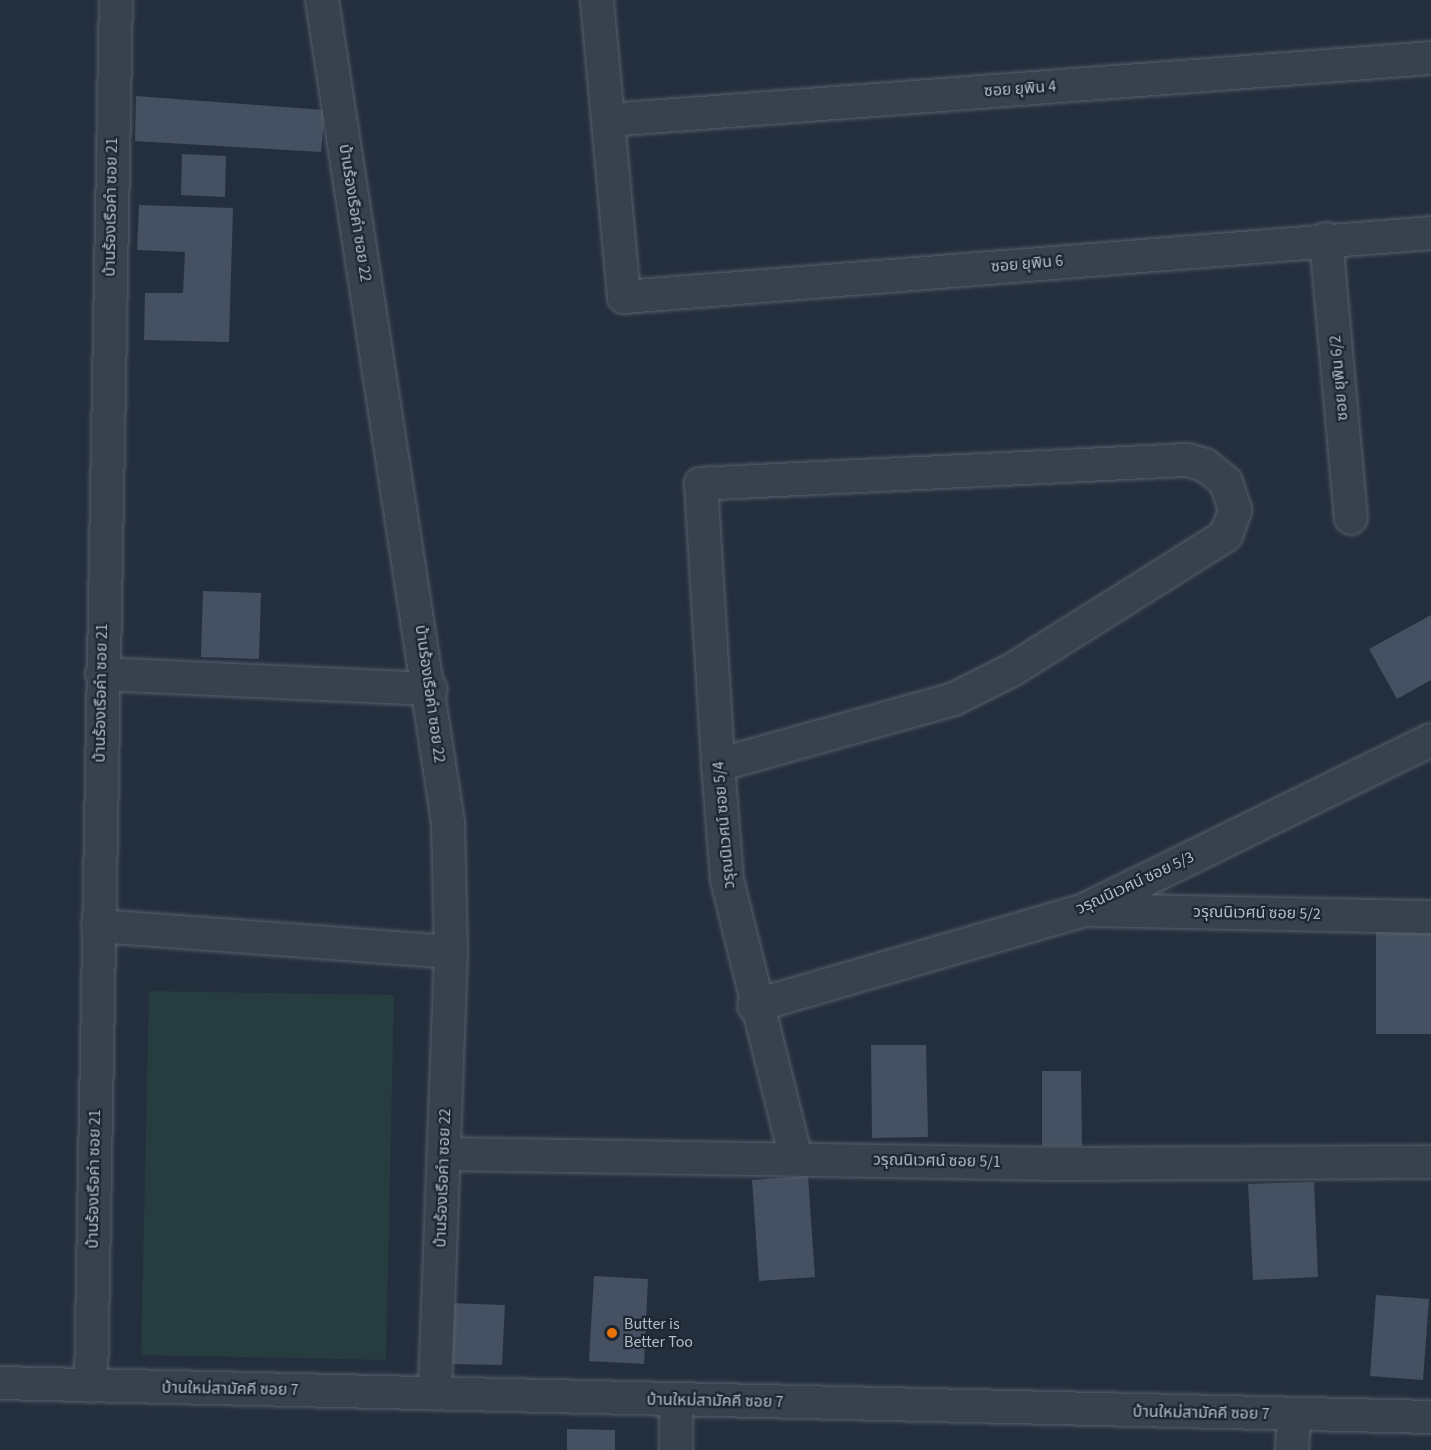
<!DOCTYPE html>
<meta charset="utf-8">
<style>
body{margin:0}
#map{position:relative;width:1431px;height:1450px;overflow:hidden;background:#242f3e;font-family:"Source Sans 3","Noto Sans Thai",sans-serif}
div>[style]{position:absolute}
.green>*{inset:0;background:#263c3f}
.building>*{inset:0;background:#455162}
.roads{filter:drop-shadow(0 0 2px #565f6c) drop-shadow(0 0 2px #565f6c)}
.street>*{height:32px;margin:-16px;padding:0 16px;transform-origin:16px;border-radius:16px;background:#38414e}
.dots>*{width:16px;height:16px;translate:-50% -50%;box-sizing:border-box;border:3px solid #1d2633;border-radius:50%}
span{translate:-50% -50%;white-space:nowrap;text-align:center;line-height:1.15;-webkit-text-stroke:4.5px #1d2633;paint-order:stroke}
.street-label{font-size:16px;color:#b4bcc9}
.poi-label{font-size:16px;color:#b4bcc9}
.left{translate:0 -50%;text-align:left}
</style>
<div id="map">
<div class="green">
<i style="clip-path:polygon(149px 991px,394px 995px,386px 1360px,141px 1355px)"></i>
</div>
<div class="building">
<i style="clip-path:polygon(136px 96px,325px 110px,321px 152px,135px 141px)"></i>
<i style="clip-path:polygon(182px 154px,226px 156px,225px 197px,181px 195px)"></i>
<i style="clip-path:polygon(139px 205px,233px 208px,229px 342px,144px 340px,145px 293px,183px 293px,185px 252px,137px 250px)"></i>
<i style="clip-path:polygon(203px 591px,261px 593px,259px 659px,201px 657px)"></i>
<i style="clip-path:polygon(1431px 615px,1431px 680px,1397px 699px,1369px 649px)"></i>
<i style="clip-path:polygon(1376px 930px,1431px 930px,1431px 1034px,1376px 1034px)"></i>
<i style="clip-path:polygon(871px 1045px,926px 1045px,928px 1137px,872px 1138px)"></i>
<i style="clip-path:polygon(1042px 1071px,1081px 1071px,1082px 1146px,1042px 1146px)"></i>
<i style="clip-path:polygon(808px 1176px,815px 1277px,759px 1281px,752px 1180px)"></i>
<i style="clip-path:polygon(1314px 1182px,1318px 1277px,1253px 1280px,1248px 1184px)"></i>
<i style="clip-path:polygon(594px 1276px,648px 1279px,644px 1364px,589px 1361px)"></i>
<i style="clip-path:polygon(1376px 1295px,1429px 1299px,1423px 1380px,1370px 1376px)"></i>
<i style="clip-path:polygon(450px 1303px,505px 1305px,502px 1365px,448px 1364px)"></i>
<i style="clip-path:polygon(567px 1429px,615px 1430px,615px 1450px,567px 1450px)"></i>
</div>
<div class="roads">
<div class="street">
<i style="left:322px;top:0;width:832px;rotate:81.29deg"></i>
<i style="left:448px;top:822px;width:130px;rotate:88.7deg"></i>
<i style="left:451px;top:952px;width:442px;rotate:92.1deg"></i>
<i style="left:597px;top:0;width:298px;rotate:84.8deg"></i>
<i style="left:624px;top:297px;width:810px;rotate:-4.53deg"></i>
<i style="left:609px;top:120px;width:824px;rotate:-4.31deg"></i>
<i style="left:1326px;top:239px;width:280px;rotate:84.9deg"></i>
<i style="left:102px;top:674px;width:329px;rotate:2.6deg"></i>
<i style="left:718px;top:765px;width:245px;rotate:-15.6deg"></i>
<i style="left:954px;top:699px;width:65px;rotate:-26.6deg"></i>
<i style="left:1012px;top:670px;width:253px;rotate:-32.2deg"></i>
<i style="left:1226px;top:535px;width:27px;rotate:-70deg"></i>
<i style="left:1235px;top:510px;width:29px;rotate:-108deg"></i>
<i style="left:1226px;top:482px;width:27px;rotate:-141deg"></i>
<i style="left:1205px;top:465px;width:19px;rotate:-164deg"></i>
<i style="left:1187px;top:460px;width:487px;rotate:177.2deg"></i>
<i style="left:701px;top:484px;width:282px;rotate:86.5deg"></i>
<i style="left:718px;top:765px;width:115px;rotate:85.5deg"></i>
<i style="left:727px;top:880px;width:286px;rotate:76.1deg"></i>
<i style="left:1091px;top:910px;width:340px;rotate:1.2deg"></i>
<i style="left:98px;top:926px;width:354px;rotate:4.2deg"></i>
<i style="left:754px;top:1006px;width:344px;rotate:-16.2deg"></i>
<i style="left:1084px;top:910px;width:386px;rotate:-26.1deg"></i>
<i style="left:444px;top:1154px;width:615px;rotate:0.93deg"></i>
<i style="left:1059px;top:1164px;width:372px;rotate:-0.3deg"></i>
<i style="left:0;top:1383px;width:1431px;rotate:1.36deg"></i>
<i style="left:91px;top:1386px;width:1386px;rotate:-88.97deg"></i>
<i style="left:676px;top:1400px;width:50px;rotate:90deg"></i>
<i style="left:1292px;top:1450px;width:35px;rotate:-87deg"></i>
</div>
</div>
<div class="dots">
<i style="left:612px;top:1333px;background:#e8710a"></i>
</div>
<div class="street-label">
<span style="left:1020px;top:89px;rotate:-4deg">ซอย ยุพิน 4</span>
<span style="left:111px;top:207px;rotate:-89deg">บ้านร้องเรือคำ ซอย 21</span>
<span style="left:355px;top:213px;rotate:81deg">บ้านร้องเรือคำ ซอย 22</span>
<span style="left:1027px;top:264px;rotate:-5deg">ซอย ยุพิน 6</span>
<span style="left:1339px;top:378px;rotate:-95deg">ซอย ยุพิน 6/2</span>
<span style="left:101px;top:693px;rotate:-89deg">บ้านร้องเรือคำ ซอย 21</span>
<span style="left:430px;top:694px;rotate:82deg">บ้านร้องเรือคำ ซอย 22</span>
<span style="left:724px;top:825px;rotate:-95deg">วรุณนิเวศน์ ซอย 5/4</span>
<span style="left:1135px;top:883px;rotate:-25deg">วรุณนิเวศน์ ซอย 5/3</span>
<span style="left:1257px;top:913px;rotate:1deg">วรุณนิเวศน์ ซอย 5/2</span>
<span style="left:937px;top:1161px;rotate:1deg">วรุณนิเวศน์ ซอย 5/1</span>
<span style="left:443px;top:1178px;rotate:-88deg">บ้านร้องเรือคำ ซอย 22</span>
<span style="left:94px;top:1179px;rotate:-89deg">บ้านร้องเรือคำ ซอย 21</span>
<span style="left:230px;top:1389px;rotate:1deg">บ้านใหม่สามัคคี ซอย 7</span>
<span style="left:715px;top:1401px;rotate:1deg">บ้านใหม่สามัคคี ซอย 7</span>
<span style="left:1201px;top:1413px;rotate:1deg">บ้านใหม่สามัคคี ซอย 7</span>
</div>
<div class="poi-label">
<span class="left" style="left:624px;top:1333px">Butter is<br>Better Too</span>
</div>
</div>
